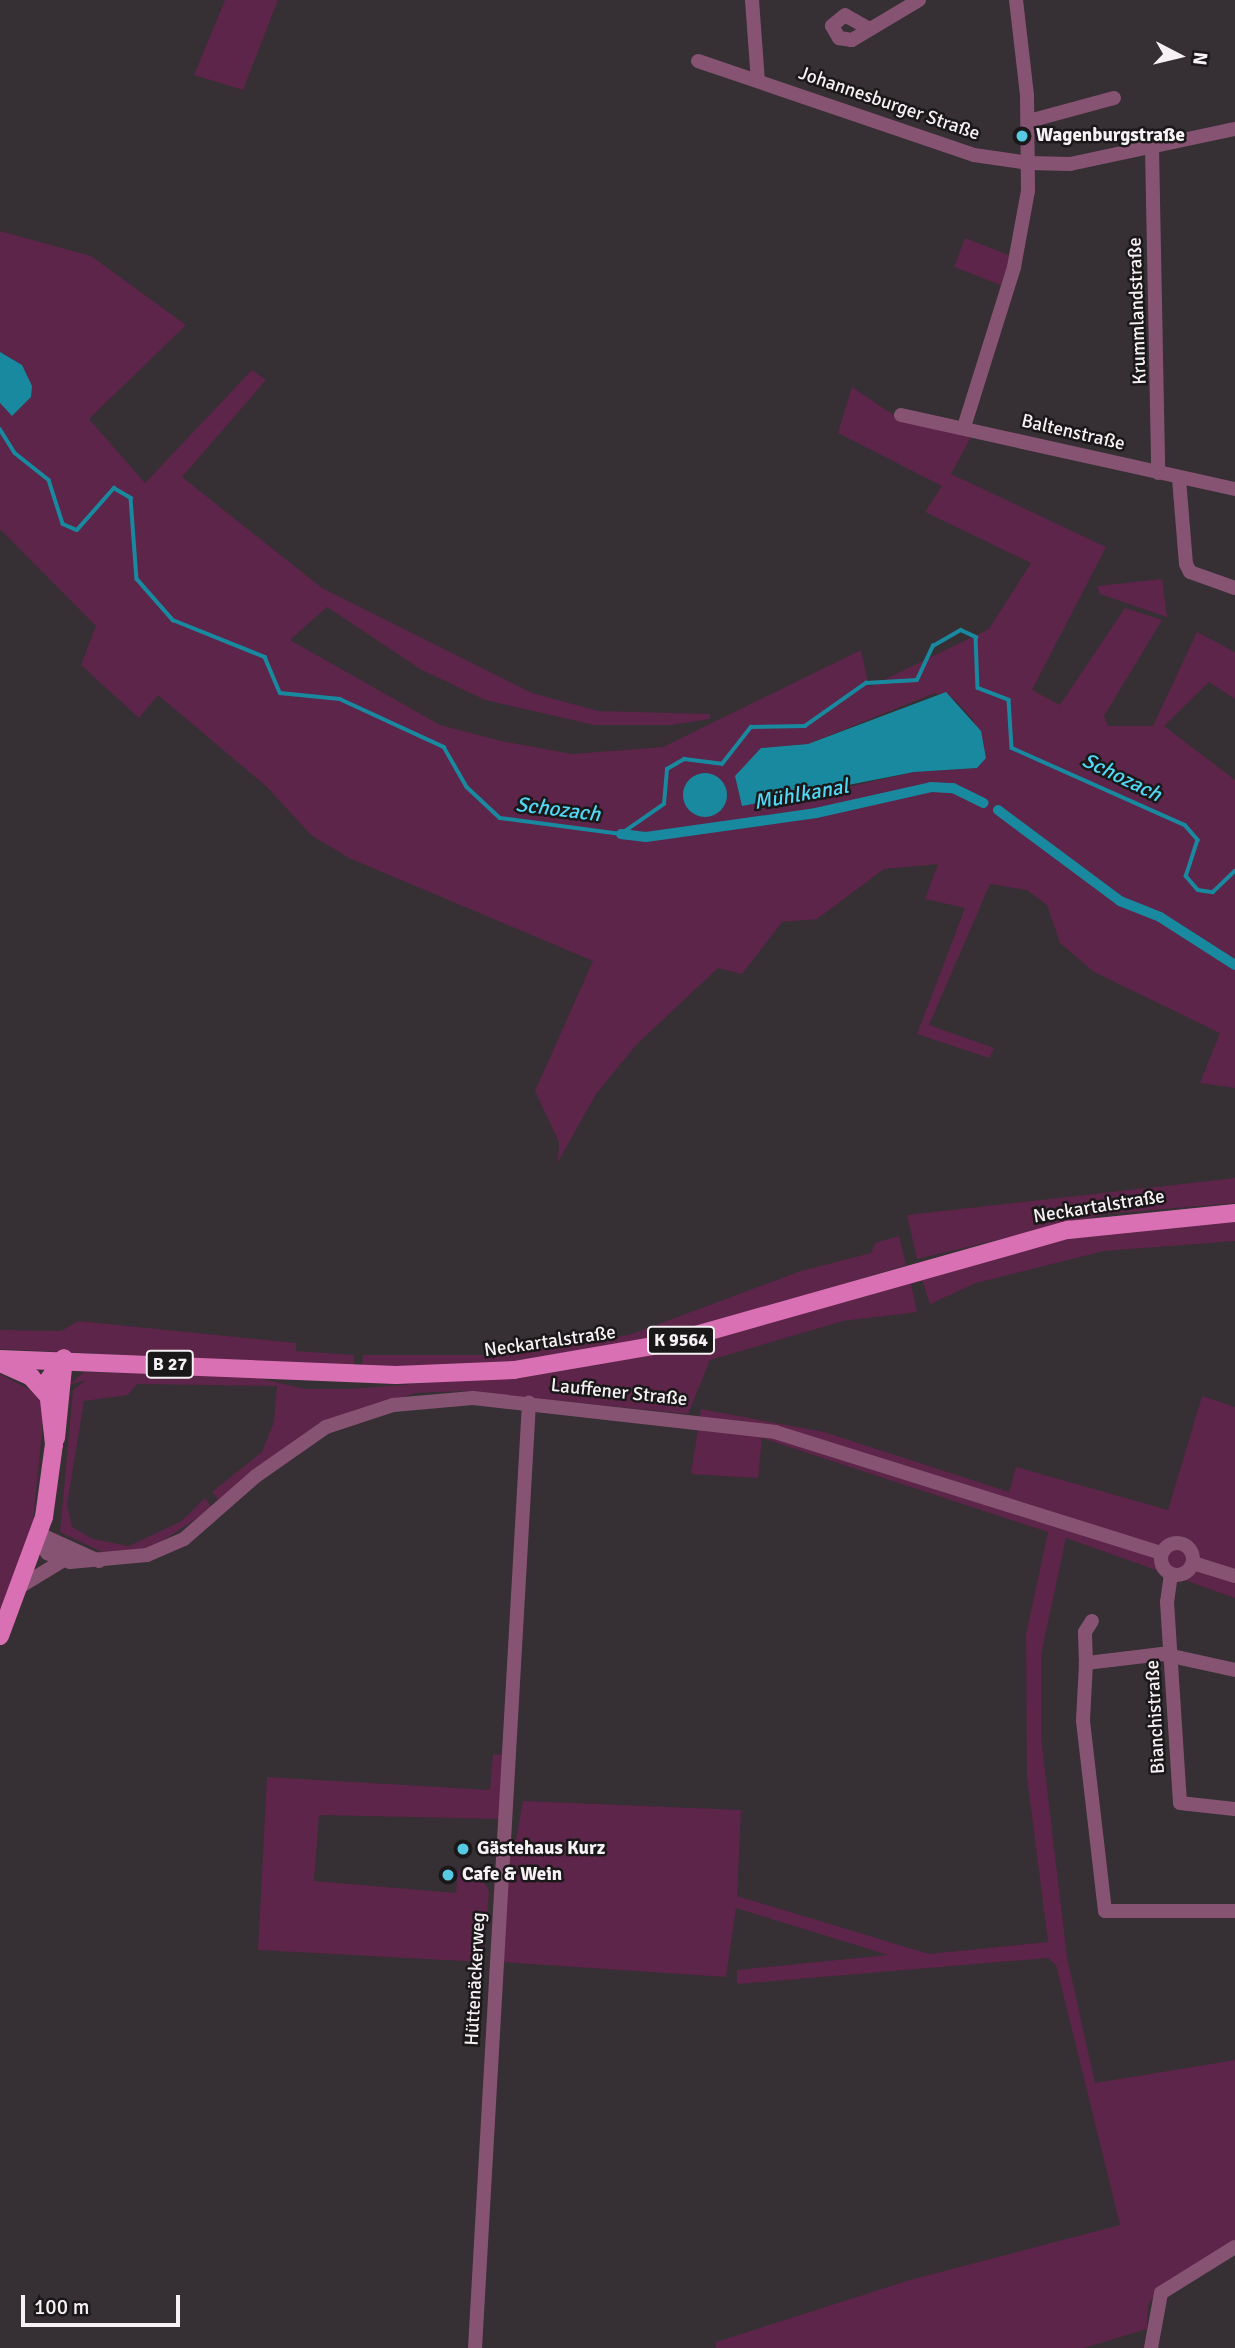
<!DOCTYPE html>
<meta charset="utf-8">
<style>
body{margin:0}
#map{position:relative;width:1235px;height:2348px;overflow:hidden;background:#362f33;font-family:Signika,sans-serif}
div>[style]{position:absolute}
.green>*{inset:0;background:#5c2549}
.water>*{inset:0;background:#19899f}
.round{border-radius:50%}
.stream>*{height:3.5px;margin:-1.75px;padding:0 1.75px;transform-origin:1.75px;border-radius:1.75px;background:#19899f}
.canal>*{height:10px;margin:-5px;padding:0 5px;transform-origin:5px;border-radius:5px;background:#19899f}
.minor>*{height:14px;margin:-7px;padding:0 7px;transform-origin:7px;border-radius:7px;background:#875373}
.minor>.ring{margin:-7px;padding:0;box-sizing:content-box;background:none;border:14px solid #875373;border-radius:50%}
.major>*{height:18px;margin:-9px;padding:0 9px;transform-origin:9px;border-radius:9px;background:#da70b4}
.dots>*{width:19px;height:19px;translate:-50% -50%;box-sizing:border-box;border:4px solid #1b181a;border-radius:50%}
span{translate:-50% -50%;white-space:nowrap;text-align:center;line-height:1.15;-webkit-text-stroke:5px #1b181a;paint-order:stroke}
.shield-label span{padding:2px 5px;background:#1b181a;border:2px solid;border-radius:5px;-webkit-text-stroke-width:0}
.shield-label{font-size:18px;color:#f6f1f4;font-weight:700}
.street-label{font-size:19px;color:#f6f1f4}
.poi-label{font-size:19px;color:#f6f1f4;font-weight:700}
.left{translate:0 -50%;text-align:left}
.water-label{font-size:21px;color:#51d8f5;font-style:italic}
.north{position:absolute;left:1144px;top:21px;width:70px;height:70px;-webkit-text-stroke:5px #1b181a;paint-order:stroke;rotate:97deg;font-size:19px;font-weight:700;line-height:28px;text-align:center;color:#f6f1f4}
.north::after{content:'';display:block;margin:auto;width:24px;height:32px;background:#f6f1f4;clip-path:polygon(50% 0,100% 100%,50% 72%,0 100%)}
.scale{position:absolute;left:21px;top:2295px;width:159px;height:32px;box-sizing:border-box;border:4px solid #f6f1f4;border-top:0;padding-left:9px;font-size:21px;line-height:24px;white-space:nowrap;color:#f6f1f4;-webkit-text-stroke:5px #1b181a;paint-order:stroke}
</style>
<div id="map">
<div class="green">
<i style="clip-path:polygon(225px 0,278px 0,243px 90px,194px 75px)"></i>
<i style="clip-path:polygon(evenodd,0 231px,91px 256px,186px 325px,89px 419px,145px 483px,252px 370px,266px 380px,182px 477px,322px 588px,532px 693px,598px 711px,710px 714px,710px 719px,671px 725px,594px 725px,485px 700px,420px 669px,327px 607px,290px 640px,440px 725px,501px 741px,572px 754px,663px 747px,861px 650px,869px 687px,989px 629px,1031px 563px,925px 512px,942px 486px,838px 433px,852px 387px,895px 416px,971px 437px,951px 474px,1106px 547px,1032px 690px,1060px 705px,1125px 608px,1162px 620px,1104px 716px,1108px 726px,1153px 726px,1197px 632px,1235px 652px,1235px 699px,1209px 682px,1164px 726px,1235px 780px,1235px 1088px,1200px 1083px,1220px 1033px,1094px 972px,1060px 943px,1047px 905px,1027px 890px,990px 884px,929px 1025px,994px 1048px,989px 1058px,917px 1034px,965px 908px,925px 899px,938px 864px,884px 869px,817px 919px,782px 922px,742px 974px,718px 968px,636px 1045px,596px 1094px,558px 1162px,559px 1142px,535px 1091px,593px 961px,349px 858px,311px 835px,267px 787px,158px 695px,139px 718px,81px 665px,96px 626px,0 529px,0 403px,12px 416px,31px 397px,22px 365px,0 352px,0 231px,935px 693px,954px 699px,973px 720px,977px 768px,914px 772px,777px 803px,761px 748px,808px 744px,935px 693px)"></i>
<i style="clip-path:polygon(965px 238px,1011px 256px,1003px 286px,954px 267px)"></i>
<i style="clip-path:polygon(1162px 579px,1167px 617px,1100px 594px,1097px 586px)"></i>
<i style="clip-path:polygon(1235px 1178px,1235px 1203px,1106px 1214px,917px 1259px,907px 1215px)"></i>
<i style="clip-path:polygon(1235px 1219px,1235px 1241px,1104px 1251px,976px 1283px,930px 1304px,922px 1280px,911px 1284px,917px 1312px,843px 1321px,710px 1360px,688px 1414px,461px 1391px,417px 1393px,359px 1409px,317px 1425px,220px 1501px,212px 1492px,262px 1452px,274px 1422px,277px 1386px,137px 1384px,128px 1395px,84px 1401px,67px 1505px,72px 1527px,93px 1539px,129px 1546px,182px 1521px,205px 1498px,212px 1508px,149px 1550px,102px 1552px,60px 1532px,73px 1390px,86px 1380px,69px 1385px,84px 1372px,253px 1377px,306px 1389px,353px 1389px,556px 1372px,660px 1353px,999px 1253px,1102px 1232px)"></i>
<i style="clip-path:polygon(899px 1236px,906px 1265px,682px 1333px,497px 1364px,362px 1367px,363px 1355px,487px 1355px,629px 1335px,801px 1271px,871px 1253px,875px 1243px)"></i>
<i style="clip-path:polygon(79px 1321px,296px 1343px,296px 1351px,354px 1355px,354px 1366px,0 1349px,0 1330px,61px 1331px)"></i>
<i style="clip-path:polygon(0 1374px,40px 1395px,44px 1411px,33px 1523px,0 1620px)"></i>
<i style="clip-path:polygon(1202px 1396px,1235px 1407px,1235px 1598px,1066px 1538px,1041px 1655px,1041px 1737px,1067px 1957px,1095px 2083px,1235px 2060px,1235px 2244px,1158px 2290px,1148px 2305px,1147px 2329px,1084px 2348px,716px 2348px,716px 2342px,910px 2280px,1120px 2225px,1056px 1965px,1048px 1958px,737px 1984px,737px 1970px,888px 1955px,736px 1908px,726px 1977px,501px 1962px,506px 1840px,516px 1840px,523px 1801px,741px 1810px,737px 1896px,929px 1954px,1048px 1942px,1027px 1777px,1026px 1634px,1048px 1532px,762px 1438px,758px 1478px,691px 1474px,701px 1409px,824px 1432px,1009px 1492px,1016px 1467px,1168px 1510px)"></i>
<i style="clip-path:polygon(493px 1754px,505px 1755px,501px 1819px,319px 1815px,314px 1881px,456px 1893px,458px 1870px,480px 1876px,489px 1891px,483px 1962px,258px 1950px,267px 1777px,490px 1790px)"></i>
</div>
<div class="water">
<i style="clip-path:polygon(0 352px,22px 365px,32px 386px,31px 397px,12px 416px,0 403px)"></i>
<i style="clip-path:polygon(946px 692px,981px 731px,986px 758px,977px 768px,914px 772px,742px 806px,735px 776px,761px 748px,808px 744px)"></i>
<i class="round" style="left:683px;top:773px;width:44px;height:44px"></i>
</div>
<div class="stream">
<i style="left:0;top:429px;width:28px;rotate:58deg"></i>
<i style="left:15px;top:453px;width:43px;rotate:38.5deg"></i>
<i style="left:49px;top:480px;width:46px;rotate:72.3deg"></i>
<i style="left:63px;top:524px;width:15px;rotate:23deg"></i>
<i style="left:77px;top:530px;width:56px;rotate:-48.6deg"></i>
<i style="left:114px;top:488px;width:20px;rotate:30deg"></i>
<i style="left:131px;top:498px;width:81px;rotate:85.8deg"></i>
<i style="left:137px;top:579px;width:55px;rotate:48.7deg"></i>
<i style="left:173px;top:620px;width:99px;rotate:21.9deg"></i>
<i style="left:265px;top:657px;width:39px;rotate:67deg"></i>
<i style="left:280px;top:693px;width:60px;rotate:5.7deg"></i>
<i style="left:340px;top:699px;width:115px;rotate:24.8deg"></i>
<i style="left:444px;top:747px;width:46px;rotate:60.1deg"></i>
<i style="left:467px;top:787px;width:45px;rotate:43.2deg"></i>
<i style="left:500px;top:818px;width:122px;rotate:7.5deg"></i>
<i style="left:621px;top:834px;width:52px;rotate:-34.9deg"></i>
<i style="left:664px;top:804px;width:35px;rotate:-85deg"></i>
<i style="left:667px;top:769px;width:20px;rotate:-30deg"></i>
<i style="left:684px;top:759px;width:38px;rotate:7deg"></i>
<i style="left:722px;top:764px;width:47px;rotate:-51.9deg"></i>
<i style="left:751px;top:727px;width:54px;rotate:-1.1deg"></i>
<i style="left:805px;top:726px;width:75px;rotate:-35.2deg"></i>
<i style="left:866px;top:683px;width:51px;rotate:-3.4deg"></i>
<i style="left:917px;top:680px;width:38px;rotate:-65deg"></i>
<i style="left:933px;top:646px;width:32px;rotate:-30deg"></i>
<i style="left:961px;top:630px;width:17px;rotate:25deg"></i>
<i style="left:976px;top:637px;width:51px;rotate:87.8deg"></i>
<i style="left:978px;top:688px;width:33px;rotate:21deg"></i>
<i style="left:1009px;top:700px;width:48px;rotate:86.4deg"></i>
<i style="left:1012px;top:748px;width:189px;rotate:24deg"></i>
<i style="left:1185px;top:825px;width:20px;rotate:49deg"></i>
<i style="left:1198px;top:840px;width:38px;rotate:108deg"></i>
<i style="left:1186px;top:876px;width:18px;rotate:49deg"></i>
<i style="left:1198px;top:890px;width:15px;rotate:8deg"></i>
<i style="left:1213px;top:892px;width:30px;rotate:-44deg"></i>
</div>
<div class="canal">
<i style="left:998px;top:810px;width:152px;rotate:36.7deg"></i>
<i style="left:1120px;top:901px;width:43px;rotate:21.8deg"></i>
<i style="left:1160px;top:917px;width:89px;rotate:32.6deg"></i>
<i style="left:621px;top:834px;width:25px;rotate:7deg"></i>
<i style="left:646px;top:837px;width:172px;rotate:-8deg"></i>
<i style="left:816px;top:813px;width:118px;rotate:-12.7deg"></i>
<i style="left:931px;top:787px;width:22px;rotate:3deg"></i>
<i style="left:953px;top:788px;width:34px;rotate:26deg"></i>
</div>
<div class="minor">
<i style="left:752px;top:0;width:81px;rotate:85.8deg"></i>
<i style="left:868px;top:28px;width:26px;rotate:-151deg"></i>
<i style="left:845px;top:15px;width:17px;rotate:140deg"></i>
<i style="left:832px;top:26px;width:14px;rotate:60deg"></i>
<i style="left:839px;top:38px;width:13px;rotate:9deg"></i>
<i style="left:852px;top:40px;width:78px;rotate:-30.8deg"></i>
<i style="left:698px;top:61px;width:292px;rotate:18.8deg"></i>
<i style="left:974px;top:155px;width:56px;rotate:8.3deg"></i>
<i style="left:1029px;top:163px;width:41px;rotate:1.4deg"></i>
<i style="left:1070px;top:164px;width:169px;rotate:-12deg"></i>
<i style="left:1029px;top:121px;width:88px;rotate:-15.1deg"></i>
<i style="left:1152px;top:147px;width:326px;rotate:88.9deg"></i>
<i style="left:901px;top:415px;width:342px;rotate:12.5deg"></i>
<i style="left:964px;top:427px;width:168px;rotate:-72.6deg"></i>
<i style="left:1014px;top:267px;width:77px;rotate:-79.6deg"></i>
<i style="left:1028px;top:191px;width:96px;rotate:-90.6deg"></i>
<i style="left:1027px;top:95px;width:96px;rotate:-96.6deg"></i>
<i style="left:1179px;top:479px;width:85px;rotate:85.3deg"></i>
<i style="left:1186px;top:564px;width:9px;rotate:63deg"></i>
<i style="left:1190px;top:572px;width:48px;rotate:19.6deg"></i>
<i style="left:39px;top:1534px;width:21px;rotate:67deg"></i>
<i style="left:47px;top:1553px;width:25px;rotate:21deg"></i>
<i style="left:70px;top:1562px;width:77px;rotate:-5.2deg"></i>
<i style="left:147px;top:1555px;width:40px;rotate:-23.4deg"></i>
<i style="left:184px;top:1539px;width:96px;rotate:-41.2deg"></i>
<i style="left:256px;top:1476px;width:85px;rotate:-35deg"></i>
<i style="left:326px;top:1427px;width:71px;rotate:-18.2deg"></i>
<i style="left:393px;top:1405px;width:80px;rotate:-5deg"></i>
<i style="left:473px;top:1398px;width:304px;rotate:6.4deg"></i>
<i style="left:775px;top:1432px;width:405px;rotate:17.4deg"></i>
<i style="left:39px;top:1534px;width:66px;rotate:24.2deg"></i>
<i class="ring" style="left:1161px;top:1543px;width:18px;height:18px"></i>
<i style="left:1193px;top:1563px;width:44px;rotate:17.2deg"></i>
<i style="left:1171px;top:1574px;width:28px;rotate:98deg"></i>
<i style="left:1167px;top:1602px;width:201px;rotate:86.3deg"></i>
<i style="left:1180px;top:1803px;width:55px;rotate:6.2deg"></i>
<i style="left:21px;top:1586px;width:50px;rotate:-31.2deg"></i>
<i style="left:1086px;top:1663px;width:31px;rotate:-92deg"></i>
<i style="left:1085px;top:1632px;width:13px;rotate:-58deg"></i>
<i style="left:1235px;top:1670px;width:75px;rotate:-167.6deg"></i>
<i style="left:1162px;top:1654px;width:77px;rotate:173.2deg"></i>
<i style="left:1086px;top:1663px;width:58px;rotate:93deg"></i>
<i style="left:1083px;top:1721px;width:191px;rotate:83.4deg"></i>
<i style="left:1105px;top:1911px;width:130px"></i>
<i style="left:475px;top:2348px;width:947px;rotate:-86.73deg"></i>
<i style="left:1151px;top:2348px;width:56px;rotate:-79.7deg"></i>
<i style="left:1161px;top:2293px;width:87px;rotate:-31.9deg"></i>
</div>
<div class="major">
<i style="left:0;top:1359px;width:396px;rotate:2.3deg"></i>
<i style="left:396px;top:1375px;width:118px;rotate:-2.4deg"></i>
<i style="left:514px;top:1370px;width:152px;rotate:-9.8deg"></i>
<i style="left:664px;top:1344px;width:420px;rotate:-15.8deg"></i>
<i style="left:1068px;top:1230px;width:168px;rotate:-5.8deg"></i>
<i style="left:0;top:1363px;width:34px;rotate:24deg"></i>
<i style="left:31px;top:1377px;width:24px;rotate:48deg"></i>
<i style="left:56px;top:1438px;width:80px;rotate:-84.3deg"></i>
<i style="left:0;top:1636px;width:127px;rotate:-69.7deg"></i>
<i style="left:44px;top:1517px;width:74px;rotate:-82.2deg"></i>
<i style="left:54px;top:1444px;width:62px;rotate:-96.4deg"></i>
<i style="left:47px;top:1382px;width:29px;rotate:-55deg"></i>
</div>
<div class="dots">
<i style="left:1022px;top:136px;background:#57c9e2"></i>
<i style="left:463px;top:1849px;background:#57c9e2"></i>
<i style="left:448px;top:1875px;background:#57c9e2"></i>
</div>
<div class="shield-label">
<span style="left:681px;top:1340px">K 9564</span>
<span style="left:170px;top:1364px">B 27</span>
</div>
<div class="street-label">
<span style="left:889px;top:104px;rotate:19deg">Johannesburger Straße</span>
<span style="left:1138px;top:311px;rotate:-92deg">Krummlandstraße</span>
<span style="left:1073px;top:433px;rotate:13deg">Baltenstraße</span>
<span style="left:1099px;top:1207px;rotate:-9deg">Neckartalstraße</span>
<span style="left:550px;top:1342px;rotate:-8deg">Neckartalstraße</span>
<span style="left:619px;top:1393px;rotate:6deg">Lauffener Straße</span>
<span style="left:1156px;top:1717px;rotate:-93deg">Bianchistraße</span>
<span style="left:476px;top:1979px;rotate:-87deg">Hüttenäckerweg</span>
</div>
<div class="poi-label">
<span class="left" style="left:1036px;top:136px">Wagenburgstraße</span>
<span class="left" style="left:477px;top:1849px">Gästehaus Kurz</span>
<span class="left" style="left:462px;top:1875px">Cafe &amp; Wein</span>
</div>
<div class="water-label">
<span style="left:1122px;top:777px;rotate:26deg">Schozach</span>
<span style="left:801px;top:794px;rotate:-10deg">Mühlkanal</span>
<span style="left:558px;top:809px;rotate:7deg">Schozach</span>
</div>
<div class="north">N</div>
<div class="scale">100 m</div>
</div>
